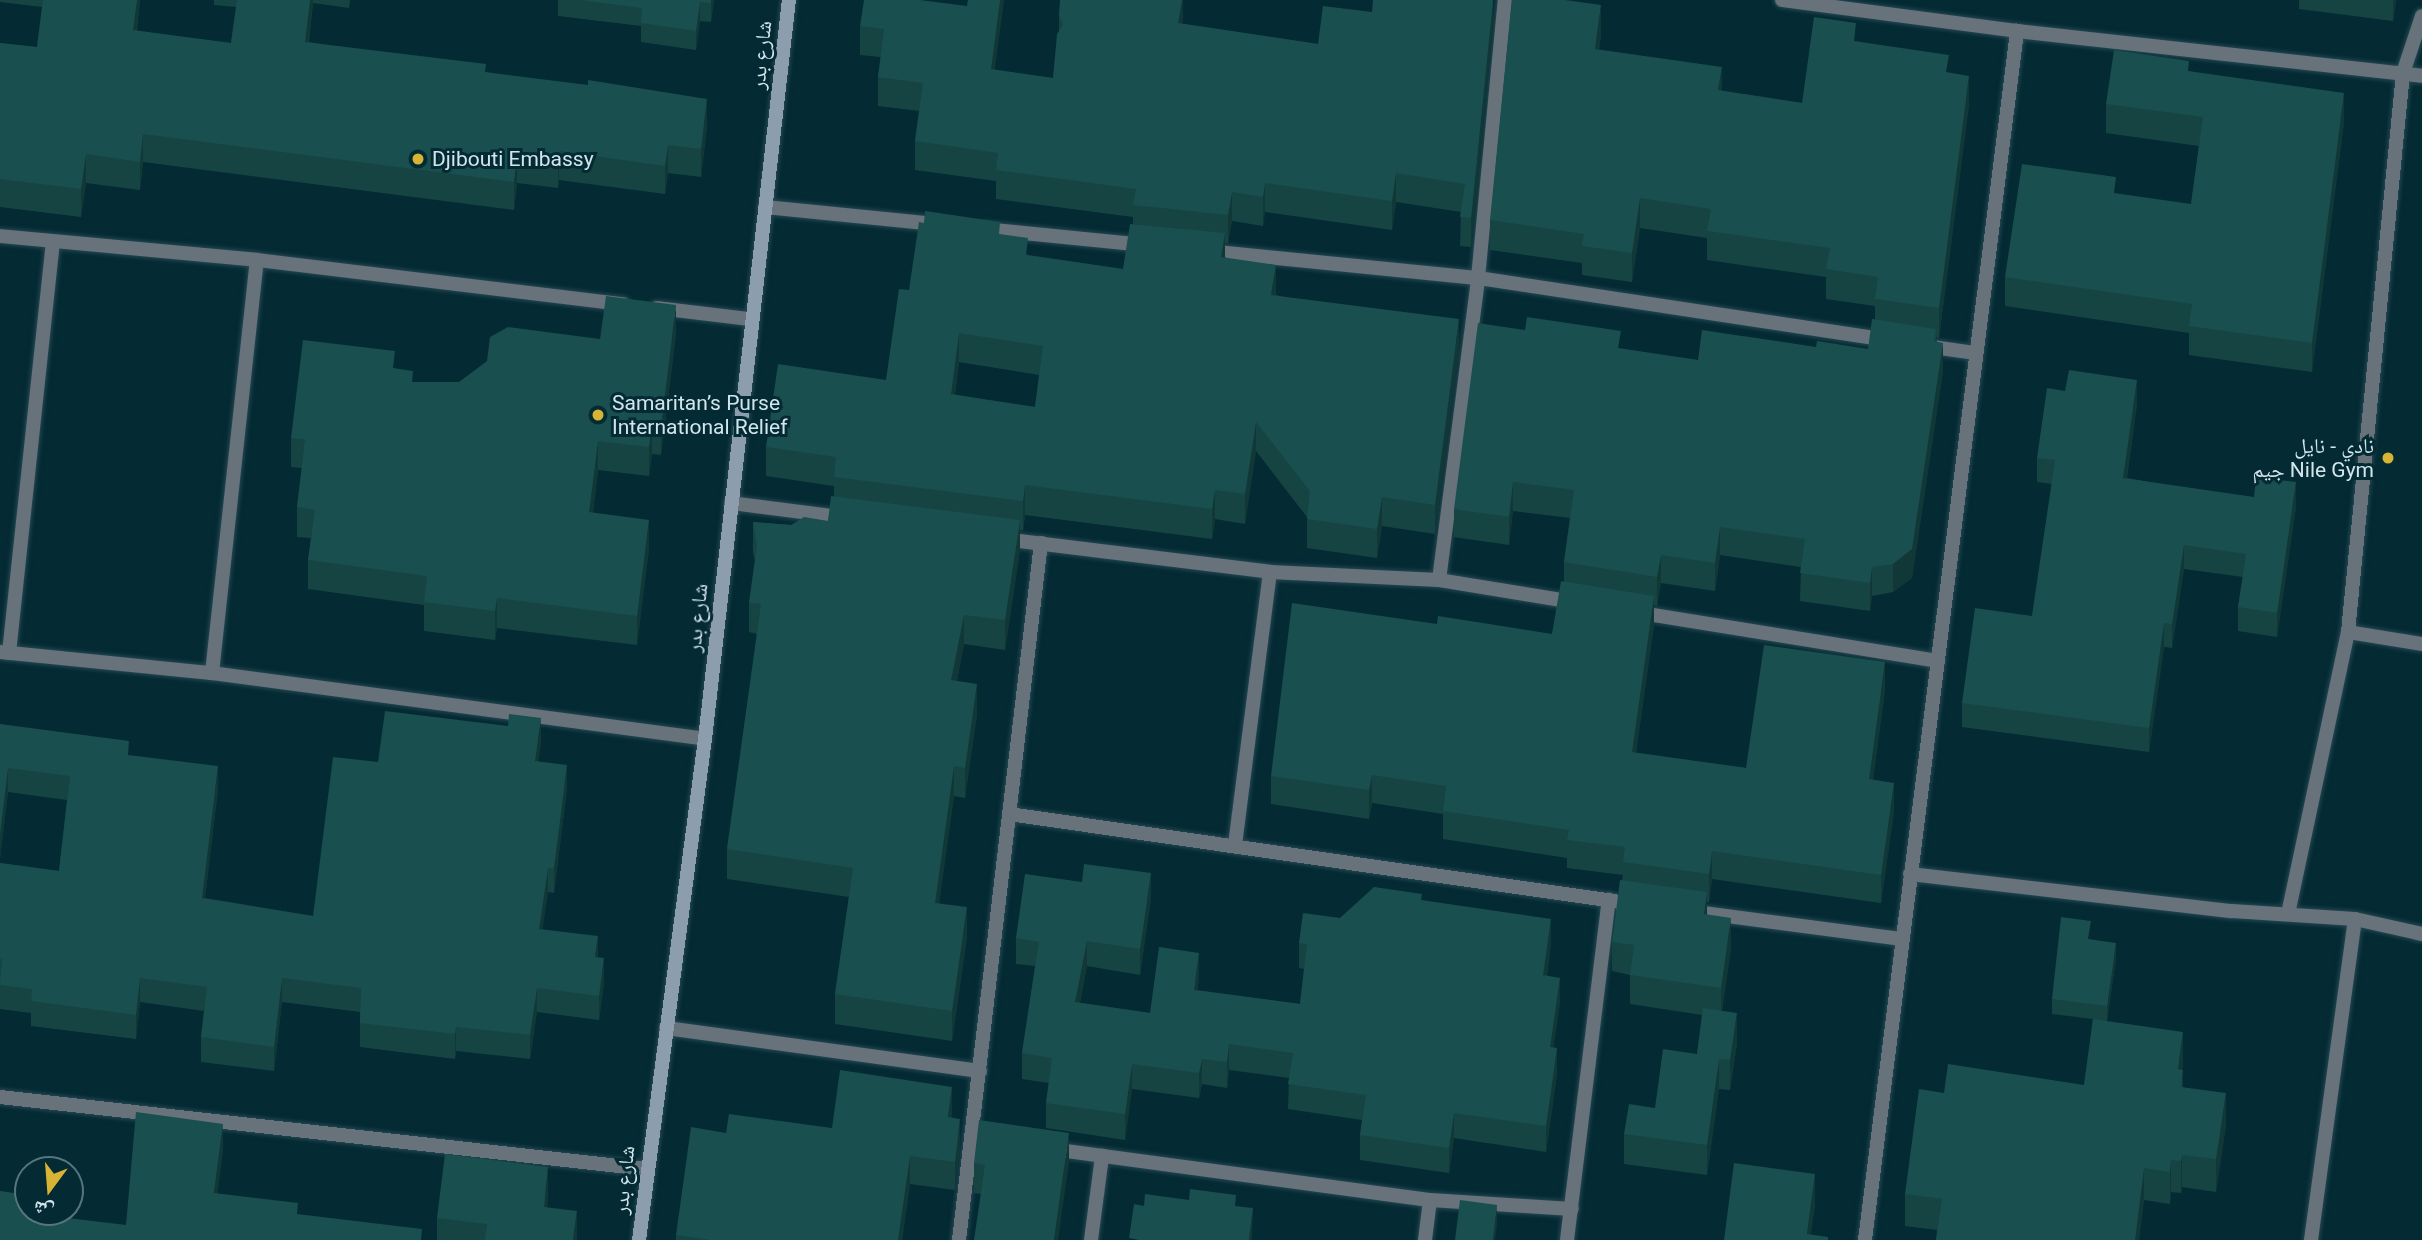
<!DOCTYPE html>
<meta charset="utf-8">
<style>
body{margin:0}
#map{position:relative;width:2422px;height:1240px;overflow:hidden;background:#042a34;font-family:Roboto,"Noto Naskh Arabic",sans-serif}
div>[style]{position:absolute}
.roads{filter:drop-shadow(0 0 2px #254851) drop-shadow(0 0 2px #254851)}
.street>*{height:14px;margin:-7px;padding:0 7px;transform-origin:7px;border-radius:7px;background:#67727b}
.secondary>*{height:14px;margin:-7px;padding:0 7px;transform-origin:7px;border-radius:7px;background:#8c9dad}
.wall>*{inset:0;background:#164443}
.shaded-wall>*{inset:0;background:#123737}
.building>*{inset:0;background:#194f4e}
.dots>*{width:19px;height:19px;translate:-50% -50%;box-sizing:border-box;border:4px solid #042a34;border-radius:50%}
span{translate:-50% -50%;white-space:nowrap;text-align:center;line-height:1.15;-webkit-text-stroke:6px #042a34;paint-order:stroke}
.street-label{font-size:21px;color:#d2e5eb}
.poi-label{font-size:21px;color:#d2e5eb}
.left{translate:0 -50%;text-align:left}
.right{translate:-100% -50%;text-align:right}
.north{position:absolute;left:14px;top:1156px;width:70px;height:70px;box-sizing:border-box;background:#042a34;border:2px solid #56757d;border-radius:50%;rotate:196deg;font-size:19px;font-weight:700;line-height:28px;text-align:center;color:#d2e5eb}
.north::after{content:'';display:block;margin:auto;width:24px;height:32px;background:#d7b434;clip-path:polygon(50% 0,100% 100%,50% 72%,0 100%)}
</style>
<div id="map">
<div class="roads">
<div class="street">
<i style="left:1782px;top:0;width:237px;rotate:7.5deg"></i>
<i style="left:2017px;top:31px;width:407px;rotate:6.3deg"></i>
<i style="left:765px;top:207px;width:171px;rotate:5.7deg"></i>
<i style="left:984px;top:229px;width:161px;rotate:5.7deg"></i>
<i style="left:0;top:236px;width:258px;rotate:5.3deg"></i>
<i style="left:257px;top:260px;width:369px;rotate:6.9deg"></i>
<i style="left:1206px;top:251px;width:273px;rotate:5.7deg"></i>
<i style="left:1478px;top:278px;width:414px;rotate:8.6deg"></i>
<i style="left:657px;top:308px;width:93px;rotate:6.8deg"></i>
<i style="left:1925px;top:346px;width:50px;rotate:8deg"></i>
<i style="left:731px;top:503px;width:118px;rotate:7.3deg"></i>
<i style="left:1003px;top:539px;width:269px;rotate:7deg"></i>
<i style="left:1270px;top:572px;width:169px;rotate:2.7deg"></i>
<i style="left:1439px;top:580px;width:137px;rotate:9.3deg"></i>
<i style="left:1439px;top:580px;width:305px;rotate:-82.6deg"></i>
<i style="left:1478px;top:278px;width:279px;rotate:-84.5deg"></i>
<i style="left:1635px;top:612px;width:307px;rotate:9.2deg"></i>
<i style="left:2348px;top:632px;width:75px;rotate:9.2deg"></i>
<i style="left:0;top:652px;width:213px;rotate:5.7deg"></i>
<i style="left:212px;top:673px;width:497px;rotate:7.6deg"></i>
<i style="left:9px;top:653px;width:413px;rotate:-83.9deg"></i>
<i style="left:212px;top:673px;width:415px;rotate:-83.8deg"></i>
<i style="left:1009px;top:814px;width:631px;rotate:8.19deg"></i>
<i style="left:1235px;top:845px;width:275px;rotate:-82.7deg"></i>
<i style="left:1910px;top:874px;width:324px;rotate:6.6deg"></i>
<i style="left:2232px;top:911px;width:123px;rotate:3.7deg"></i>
<i style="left:2355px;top:919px;width:69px;rotate:12.6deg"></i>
<i style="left:1689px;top:911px;width:214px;rotate:7.5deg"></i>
<i style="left:2288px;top:914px;width:288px;rotate:-78deg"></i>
<i style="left:2348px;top:632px;width:562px;rotate:-84.38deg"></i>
<i style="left:2403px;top:73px;width:60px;rotate:-71.6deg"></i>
<i style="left:666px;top:1028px;width:317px;rotate:7.8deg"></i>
<i style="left:0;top:1097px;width:650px;rotate:6.36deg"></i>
<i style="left:1052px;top:1149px;width:381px;rotate:7.7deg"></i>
<i style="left:1430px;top:1200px;width:142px;rotate:3.6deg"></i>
<i style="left:959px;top:1240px;width:702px;rotate:-83.29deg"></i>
<i style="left:1091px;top:1240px;width:85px;rotate:-82.5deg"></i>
<i style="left:1425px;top:1240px;width:40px;rotate:-82.9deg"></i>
<i style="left:1567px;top:1240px;width:343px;rotate:-83deg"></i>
<i style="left:1865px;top:1240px;width:1219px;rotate:-82.83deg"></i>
<i style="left:2311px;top:1240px;width:324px;rotate:-82.2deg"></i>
</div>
<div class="secondary">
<i style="left:639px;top:1240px;width:505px;rotate:-82.5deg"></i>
<i style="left:705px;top:739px;width:744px;rotate:-83.52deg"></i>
</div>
</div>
<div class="wall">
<i style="clip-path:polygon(0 0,140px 0,137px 31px,231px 43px,236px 7px,214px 5px,214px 0,350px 0,349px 8px,313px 3px,309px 42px,486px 72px,707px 127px,701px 177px,668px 173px,665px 194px,559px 180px,558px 188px,517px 183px,514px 210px,143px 162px,140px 190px,86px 183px,81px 217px,0 207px,0 43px,37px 47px,42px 7px,0 2px)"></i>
<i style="clip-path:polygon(558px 0,714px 0,711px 22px,700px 21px,696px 50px,641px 42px,641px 26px,558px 16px)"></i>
<i style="clip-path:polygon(evenodd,968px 0,1004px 0,994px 70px,1053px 78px,1059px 30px,1059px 14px,1183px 0,1182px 24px,1318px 44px,1372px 12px,1493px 0,1493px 19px,1471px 247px,1460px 246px,1461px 212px,1396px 202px,1392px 230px,1265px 212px,1263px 226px,1232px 221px,1228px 243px,1225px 243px,1225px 257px,1276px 295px,1459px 348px,1435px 534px,1382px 526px,1377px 558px,1307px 548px,1307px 517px,1256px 451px,1245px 524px,1215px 519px,1212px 539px,1025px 515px,1023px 531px,1020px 530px,1020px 550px,1005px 650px,964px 644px,957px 681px,977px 714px,965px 798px,954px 796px,939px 903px,967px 937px,952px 1041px,835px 1024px,835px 994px,849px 897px,727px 879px,727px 849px,757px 634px,749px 632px,749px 603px,755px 561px,753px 552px,753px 522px,791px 525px,828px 521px,834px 496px,834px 486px,766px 476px,766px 447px,886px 380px,909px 290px,1000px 234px,1028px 255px,1123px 269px,1133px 224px,1133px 217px,996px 199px,996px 181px,915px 170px,915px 141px,919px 111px,878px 106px,878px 77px,881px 57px,860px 55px,860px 26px,967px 6px,968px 0,959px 362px,1039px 375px,1035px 407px,955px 395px,959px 362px)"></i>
<i style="clip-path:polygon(2299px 0,2396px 0,2393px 21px,2299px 9px)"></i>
<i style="clip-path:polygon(1601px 35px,1599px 50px,1722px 91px,1802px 103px,1856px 41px,1949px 73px,1969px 105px,1939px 338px,1936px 337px,1943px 371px,1912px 578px,1893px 592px,1872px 596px,1870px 611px,1800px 601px,1801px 567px,1720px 555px,1715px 591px,1661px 583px,1657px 606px,1654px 605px,1654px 625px,1636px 753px,1746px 768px,1885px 690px,1873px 780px,1894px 811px,1881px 903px,1712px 879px,1709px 902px,1707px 902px,1707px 914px,1731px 948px,1722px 1011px,1737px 1043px,1730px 1090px,1719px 1089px,1707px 1175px,1624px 1164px,1624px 1134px,1655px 1108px,1697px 1054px,1702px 1015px,1630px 1004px,1630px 975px,1612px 971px,1612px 942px,1623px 875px,1567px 868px,1567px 858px,1443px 839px,1443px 814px,1372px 803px,1369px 819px,1271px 804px,1271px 776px,1437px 624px,1552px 634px,1564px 582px,1564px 562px,1570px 518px,1513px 511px,1509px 545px,1454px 537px,1454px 509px,1621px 349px,1698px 360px,1816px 347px,1868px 349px,1875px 319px,1875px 306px,1826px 299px,1826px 277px,1707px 260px,1707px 238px,1640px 228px,1632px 282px,1582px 275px,1582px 263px,1490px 250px,1490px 220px)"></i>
<i style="clip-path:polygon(2189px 71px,2344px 122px,2312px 372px,2189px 355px,2189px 333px,2005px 306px,2005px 277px,2191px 204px,2199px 146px,2106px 133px,2106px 104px)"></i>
<i style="clip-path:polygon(676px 334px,661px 455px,652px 454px,649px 476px,598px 470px,593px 513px,649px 549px,637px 645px,497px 628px,495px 640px,424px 631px,424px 605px,308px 589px,308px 560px,311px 538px,297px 537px,297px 507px,302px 468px,291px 467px,291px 438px,395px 369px,413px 382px,459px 382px,600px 339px)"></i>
<i style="clip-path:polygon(2137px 404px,2127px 478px,2296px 507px,2277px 637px,2238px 631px,2238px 607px,2243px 577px,2184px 569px,2172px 648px,2164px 647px,2149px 752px,1962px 727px,1962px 703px,2032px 616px,2052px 484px,2037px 482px,2037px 458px)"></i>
<i style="clip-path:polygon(0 724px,129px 756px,218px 790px,205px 898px,313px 916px,378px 762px,541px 742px,538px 761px,567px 789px,554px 893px,548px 892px,542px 929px,598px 958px,604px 983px,599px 1020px,537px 1012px,530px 1059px,456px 1051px,455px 1059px,360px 1047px,360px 1012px,282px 1002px,274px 1071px,201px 1062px,201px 1037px,204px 1011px,140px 1002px,136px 1039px,31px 1026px,31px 1013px,0 1009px,0 863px,59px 871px,67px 800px,8px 792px,0 858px)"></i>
<i style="clip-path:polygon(1151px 898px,1140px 975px,1087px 966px,1080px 1003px,1150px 1013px,1199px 978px,1197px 990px,1300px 1004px,1304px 969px,1299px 968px,1299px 943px,1340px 918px,1422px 900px,1551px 944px,1547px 976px,1560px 1003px,1553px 1048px,1557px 1074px,1546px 1152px,1454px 1138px,1449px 1173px,1360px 1160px,1360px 1135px,1362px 1120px,1288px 1109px,1289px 1078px,1229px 1070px,1227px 1088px,1202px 1084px,1199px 1098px,1132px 1089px,1125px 1140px,1046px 1128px,1046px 1103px,1049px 1083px,1022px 1079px,1022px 1053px,1035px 966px,1016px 964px,1016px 938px)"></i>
<i style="clip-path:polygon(2091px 936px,2090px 939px,2116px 958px,2107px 1021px,2183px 1064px,2182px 1070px,2183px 1087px,2226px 1125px,2216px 1192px,2182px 1187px,2181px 1193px,2171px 1192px,2170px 1204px,2144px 1200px,2139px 1240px,1936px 1240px,1937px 1230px,1905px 1226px,1905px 1194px,1944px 1093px,2084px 1085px,2093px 1019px,2052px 1014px,2052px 999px)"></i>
<i style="clip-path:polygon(952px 1118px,960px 1147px,955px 1190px,910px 1184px,902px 1240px,676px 1240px,676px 1235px,832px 1128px)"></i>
<i style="clip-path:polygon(974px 1163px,1069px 1163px,981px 1194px,974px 1193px)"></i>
<i style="clip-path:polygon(548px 1197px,547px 1207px,577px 1240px,437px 1240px,437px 1218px)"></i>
</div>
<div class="shaded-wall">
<i style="clip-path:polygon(137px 0,140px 0,133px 58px,133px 30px)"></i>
<i style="clip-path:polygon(310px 0,313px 0,313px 3px,305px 70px,305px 42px)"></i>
<i style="clip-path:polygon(711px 0,714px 0,711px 22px)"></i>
<i style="clip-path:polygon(1000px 0,1004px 0,991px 98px,991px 69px)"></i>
<i style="clip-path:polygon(1182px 0,1183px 0,1183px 19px,1178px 52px,1178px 23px)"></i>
<i style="clip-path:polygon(1493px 0,1493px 19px,1471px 247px,1471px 218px)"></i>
<i style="clip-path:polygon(2393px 0,2396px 0,2393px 21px)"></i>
<i style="clip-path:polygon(700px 2px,700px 21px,696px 50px,696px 31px)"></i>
<i style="clip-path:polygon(1601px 5px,1601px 35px,1595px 79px,1595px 49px)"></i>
<i style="clip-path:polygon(1722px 67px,1722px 97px,1718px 90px)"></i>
<i style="clip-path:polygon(1969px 76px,1969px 105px,1939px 338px,1939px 308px)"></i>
<i style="clip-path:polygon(2344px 93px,2344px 122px,2312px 372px,2312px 343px)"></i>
<i style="clip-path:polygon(707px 99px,707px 127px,701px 177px,701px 149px)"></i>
<i style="clip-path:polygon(143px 134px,143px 162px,140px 190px,140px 162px)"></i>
<i style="clip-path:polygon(668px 145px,668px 173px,665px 194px,665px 166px)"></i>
<i style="clip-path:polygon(559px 151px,559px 180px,558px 188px,558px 160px)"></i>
<i style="clip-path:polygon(86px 154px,86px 183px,81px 217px,81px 189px)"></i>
<i style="clip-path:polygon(517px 154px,517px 183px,514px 210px,514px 182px)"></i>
<i style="clip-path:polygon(1396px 173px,1396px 202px,1392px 230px,1392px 201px)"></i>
<i style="clip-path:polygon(1265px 183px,1265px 212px,1263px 226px,1263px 197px)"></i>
<i style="clip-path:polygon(1232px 192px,1232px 221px,1228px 243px,1228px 215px)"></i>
<i style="clip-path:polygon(1640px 198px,1640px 228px,1632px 282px,1632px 253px)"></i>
<i style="clip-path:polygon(1225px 233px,1225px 262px,1221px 257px)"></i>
<i style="clip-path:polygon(1276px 265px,1276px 294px,1271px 324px,1271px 295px)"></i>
<i style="clip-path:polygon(676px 305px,676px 334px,661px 455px,661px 426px)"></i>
<i style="clip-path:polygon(1459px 319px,1459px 348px,1435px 534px,1435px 505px)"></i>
<i style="clip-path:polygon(959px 333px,959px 362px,951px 424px,951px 394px)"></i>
<i style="clip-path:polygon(1943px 343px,1943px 371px,1912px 578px,1893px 592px,1893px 564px)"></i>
<i style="clip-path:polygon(2137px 380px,2137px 404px,2123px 502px,2123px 478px)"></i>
<i style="clip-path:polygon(1256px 422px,1256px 451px,1245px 524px,1245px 494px)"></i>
<i style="clip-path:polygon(652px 425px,652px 454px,649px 476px,649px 447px)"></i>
<i style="clip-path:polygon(598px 441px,598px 470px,589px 542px,589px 512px)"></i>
<i style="clip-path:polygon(1513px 482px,1513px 511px,1509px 545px,1509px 517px)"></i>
<i style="clip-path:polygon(2296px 482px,2296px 507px,2277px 637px,2277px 613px)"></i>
<i style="clip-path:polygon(1025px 485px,1025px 515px,1023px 531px,1023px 501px)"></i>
<i style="clip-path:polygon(1215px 490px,1215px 519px,1212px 539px,1212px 509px)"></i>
<i style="clip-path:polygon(1382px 497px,1382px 526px,1377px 558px,1377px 529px)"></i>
<i style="clip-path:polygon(649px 520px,649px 549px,637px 645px,637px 616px)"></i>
<i style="clip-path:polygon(1020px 520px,1020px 550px,1005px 650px,1005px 620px)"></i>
<i style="clip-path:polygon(1720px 527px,1720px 555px,1715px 591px,1715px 563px)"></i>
<i style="clip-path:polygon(2184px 545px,2184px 569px,2172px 648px,2172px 624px)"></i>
<i style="clip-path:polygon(1661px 555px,1661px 583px,1657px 606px,1657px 577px)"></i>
<i style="clip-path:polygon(1872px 567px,1872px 596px,1870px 611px,1870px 583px)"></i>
<i style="clip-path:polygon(1654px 596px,1654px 625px,1632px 780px,1632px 752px)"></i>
<i style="clip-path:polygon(497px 598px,497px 628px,495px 640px,495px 611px)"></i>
<i style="clip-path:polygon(964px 615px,964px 644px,951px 710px,951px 680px)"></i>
<i style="clip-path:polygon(2164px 623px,2164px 647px,2149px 752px,2149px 728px)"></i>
<i style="clip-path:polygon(1885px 662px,1885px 690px,1869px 808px,1869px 779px)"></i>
<i style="clip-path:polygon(977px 684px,977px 714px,965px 798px,965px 768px)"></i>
<i style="clip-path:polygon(541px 718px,541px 742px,535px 785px,535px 761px)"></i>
<i style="clip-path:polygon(567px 765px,567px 789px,554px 893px,554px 868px)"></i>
<i style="clip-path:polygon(218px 766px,218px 790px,202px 922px,202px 898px)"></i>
<i style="clip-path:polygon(954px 766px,954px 796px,935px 933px,935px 903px)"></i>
<i style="clip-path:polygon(8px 768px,8px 792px,0 858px,0 834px)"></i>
<i style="clip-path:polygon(1372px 775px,1372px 803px,1369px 819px,1369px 790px)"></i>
<i style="clip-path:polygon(1894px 783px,1894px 811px,1881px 903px,1881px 875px)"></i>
<i style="clip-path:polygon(1712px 851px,1712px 879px,1709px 902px,1709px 874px)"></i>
<i style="clip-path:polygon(548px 868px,548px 892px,539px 953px,539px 929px)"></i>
<i style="clip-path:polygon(1151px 873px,1151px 898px,1140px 975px,1140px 949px)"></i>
<i style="clip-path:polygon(1707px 892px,1707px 921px,1704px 914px)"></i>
<i style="clip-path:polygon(967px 907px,967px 937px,952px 1041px,952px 1011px)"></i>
<i style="clip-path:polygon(1731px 918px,1731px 948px,1721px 1017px,1721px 988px)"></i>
<i style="clip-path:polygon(1551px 919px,1551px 944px,1543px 1001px,1543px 975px)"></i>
<i style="clip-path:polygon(598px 936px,598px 960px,595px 957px)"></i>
<i style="clip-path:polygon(1087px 941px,1087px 966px,1075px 1027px,1075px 1002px)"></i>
<i style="clip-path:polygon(2116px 943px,2116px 958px,2107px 1021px,2107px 1006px)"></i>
<i style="clip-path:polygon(1199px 953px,1199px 978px,1194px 1015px,1194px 990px)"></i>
<i style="clip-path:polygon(604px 958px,604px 983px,599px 1020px,599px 996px)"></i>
<i style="clip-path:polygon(140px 978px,140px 1002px,136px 1039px,136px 1015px)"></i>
<i style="clip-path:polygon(282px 978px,282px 1002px,274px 1071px,274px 1047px)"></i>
<i style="clip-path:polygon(1560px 978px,1560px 1003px,1550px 1072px,1550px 1047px)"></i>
<i style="clip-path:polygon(537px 988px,537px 1012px,530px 1059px,530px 1035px)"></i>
<i style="clip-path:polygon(1737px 1013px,1737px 1043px,1730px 1090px,1730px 1060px)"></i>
<i style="clip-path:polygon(456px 1027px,456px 1051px,455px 1059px,455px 1034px)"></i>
<i style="clip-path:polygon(2183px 1032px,2183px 1064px,2178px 1101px,2178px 1069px)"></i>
<i style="clip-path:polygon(1229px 1044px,1229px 1070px,1227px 1088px,1227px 1062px)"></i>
<i style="clip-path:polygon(1557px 1048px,1557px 1074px,1546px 1152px,1546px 1126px)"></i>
<i style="clip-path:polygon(1202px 1059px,1202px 1084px,1199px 1098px,1199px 1073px)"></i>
<i style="clip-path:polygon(1719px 1059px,1719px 1089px,1707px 1175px,1707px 1145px)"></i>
<i style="clip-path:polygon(1132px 1064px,1132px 1089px,1125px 1140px,1125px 1114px)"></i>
<i style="clip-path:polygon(952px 1087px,952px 1115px,948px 1145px,948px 1117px)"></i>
<i style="clip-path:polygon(2226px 1093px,2226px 1125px,2216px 1192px,2216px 1159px)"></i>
<i style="clip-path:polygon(1454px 1113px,1454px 1138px,1449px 1173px,1449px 1148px)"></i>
<i style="clip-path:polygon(960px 1119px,960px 1147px,955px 1190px,955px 1162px)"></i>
<i style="clip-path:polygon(223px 1124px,223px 1152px,214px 1221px,214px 1193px)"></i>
<i style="clip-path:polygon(1069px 1133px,1069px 1163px,1058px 1240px,1054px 1240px)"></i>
<i style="clip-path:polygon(2182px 1155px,2182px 1187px,2181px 1193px,2181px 1161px)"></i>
<i style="clip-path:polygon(910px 1156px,910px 1184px,902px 1240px,898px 1240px)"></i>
<i style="clip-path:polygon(2171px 1160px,2171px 1192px,2170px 1204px,2170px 1172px)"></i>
<i style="clip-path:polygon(548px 1167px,548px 1197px,544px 1237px,544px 1207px)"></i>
<i style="clip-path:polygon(2144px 1168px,2144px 1200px,2139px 1240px,2135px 1240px)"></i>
<i style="clip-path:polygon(1815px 1174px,1815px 1206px,1810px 1240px,1807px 1234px)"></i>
<i style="clip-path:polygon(1497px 1205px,1497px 1224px,1495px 1240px,1493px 1240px)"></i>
<i style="clip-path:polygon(1253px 1208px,1252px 1240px,1249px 1240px)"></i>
<i style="clip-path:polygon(577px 1211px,577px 1240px,573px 1240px)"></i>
</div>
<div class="building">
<i style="clip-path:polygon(43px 0,137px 0,133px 30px,231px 43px,237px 0,310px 0,305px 42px,486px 64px,485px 72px,588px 85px,588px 80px,707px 99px,701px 149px,668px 145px,665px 166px,559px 151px,558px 160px,517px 154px,514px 182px,143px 134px,140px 162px,86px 154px,81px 189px,0 179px,0 43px,37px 47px)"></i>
<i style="clip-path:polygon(580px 0,711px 0,711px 3px,700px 2px,696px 31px,641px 23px,642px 8px)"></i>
<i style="clip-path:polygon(864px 0,920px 0,967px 6px,968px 0,1000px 0,991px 69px,1053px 78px,1057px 34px,1063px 25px,1059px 14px,1060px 0,1182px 0,1178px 23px,1318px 44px,1323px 6px,1372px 12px,1373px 0,1493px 0,1471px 218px,1460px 217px,1465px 184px,1396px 173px,1392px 201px,1265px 183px,1263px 197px,1232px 192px,1228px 215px,1133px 205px,1136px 189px,996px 170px,998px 153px,915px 141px,923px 83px,878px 77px,884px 29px,860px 26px)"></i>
<i style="clip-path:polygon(1512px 0,1565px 0,1601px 5px,1595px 49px,1722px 67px,1718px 90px,1802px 103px,1814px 17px,1856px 23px,1854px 41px,1949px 55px,1946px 72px,1969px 76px,1939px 308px,1875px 299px,1878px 277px,1826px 269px,1830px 248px,1707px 231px,1711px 209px,1640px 198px,1632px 253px,1582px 246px,1584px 234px,1490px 220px)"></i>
<i style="clip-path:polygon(2114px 50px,2189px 61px,2188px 71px,2344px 93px,2312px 343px,2189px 326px,2192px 304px,2005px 277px,2022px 164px,2116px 177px,2114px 193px,2191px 204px,2203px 117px,2106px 104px)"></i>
<i style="clip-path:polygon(evenodd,925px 211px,1000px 222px,999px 234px,1028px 238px,1026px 255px,1123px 269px,1130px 224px,1225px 233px,1221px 257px,1276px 265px,1271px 295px,1459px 319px,1435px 505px,1382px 497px,1377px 529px,1307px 519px,1310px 491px,1256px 422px,1245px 494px,1215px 490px,1212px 509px,1025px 485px,1023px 501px,834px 477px,836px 457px,766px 447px,778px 364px,886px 380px,899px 289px,909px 290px,919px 222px,924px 223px,925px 211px,959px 333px,1043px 346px,1035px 407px,951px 394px,959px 333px)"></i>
<i style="clip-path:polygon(606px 296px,676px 305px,661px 426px,652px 425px,649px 447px,598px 441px,589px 512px,649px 520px,637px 616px,497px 598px,495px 611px,424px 602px,427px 576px,308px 560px,315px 510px,297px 507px,305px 439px,291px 438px,303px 340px,395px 351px,393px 368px,413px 371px,412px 382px,459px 382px,487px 361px,490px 337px,508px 327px,600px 339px)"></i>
<i style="clip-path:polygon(1527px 317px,1621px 331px,1618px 348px,1698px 360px,1702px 330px,1816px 347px,1817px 341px,1868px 349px,1872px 319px,1936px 329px,1934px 341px,1943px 343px,1912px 549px,1893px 564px,1872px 567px,1870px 583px,1800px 573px,1805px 539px,1720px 527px,1715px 563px,1661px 555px,1657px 577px,1564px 562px,1574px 490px,1513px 482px,1509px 517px,1454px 509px,1478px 323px,1525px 330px)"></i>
<i style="clip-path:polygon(2069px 370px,2137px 380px,2123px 478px,2254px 497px,2256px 477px,2296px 482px,2277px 613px,2238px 607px,2246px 554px,2184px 545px,2172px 624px,2164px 623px,2149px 728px,1962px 703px,1975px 608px,2032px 616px,2055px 460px,2037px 458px,2047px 388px,2065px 391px)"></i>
<i style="clip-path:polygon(831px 496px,1020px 520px,1005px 620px,964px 615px,951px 680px,977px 684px,965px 768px,954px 766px,935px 903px,967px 907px,952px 1011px,835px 994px,853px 868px,727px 849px,761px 604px,749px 603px,757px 545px,753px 522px,791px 525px,804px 517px,828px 521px)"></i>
<i style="clip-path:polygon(1561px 581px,1654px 596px,1632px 752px,1746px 768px,1764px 645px,1885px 662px,1869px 779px,1894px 783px,1881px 875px,1712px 851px,1709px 874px,1623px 862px,1625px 847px,1567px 840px,1569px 830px,1443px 811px,1446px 786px,1372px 775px,1369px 790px,1271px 776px,1292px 603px,1437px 624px,1438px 616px,1552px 634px)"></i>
<i style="clip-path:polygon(385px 711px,508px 726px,509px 714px,541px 718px,535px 761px,567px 765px,554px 868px,548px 868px,539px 929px,598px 936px,595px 957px,604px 958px,599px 996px,537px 988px,530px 1035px,456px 1027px,455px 1034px,360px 1023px,361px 988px,282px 978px,274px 1047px,201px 1037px,207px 987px,140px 978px,136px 1015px,31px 1001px,32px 989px,0 985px,2px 959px,0 959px,0 863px,59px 871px,70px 776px,8px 768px,0 834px,0 724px,129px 741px,128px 755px,218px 766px,202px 898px,313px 916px,333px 757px,378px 762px)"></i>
<i style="clip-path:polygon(1084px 864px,1151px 873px,1140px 949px,1087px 941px,1075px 1002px,1150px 1013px,1159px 947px,1199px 953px,1194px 990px,1300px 1004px,1307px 944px,1299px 943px,1303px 913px,1340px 918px,1374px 887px,1422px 894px,1421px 900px,1551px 919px,1543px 975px,1560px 978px,1550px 1047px,1557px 1048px,1546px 1126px,1454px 1113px,1449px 1148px,1360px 1135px,1366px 1095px,1288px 1084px,1293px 1053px,1229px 1044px,1227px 1062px,1202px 1059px,1199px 1073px,1132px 1064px,1125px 1114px,1046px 1103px,1052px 1058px,1022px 1053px,1039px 942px,1016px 938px,1025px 874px,1082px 882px)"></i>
<i style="clip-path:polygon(1620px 880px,1707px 892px,1704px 914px,1731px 918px,1721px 988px,1630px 975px,1634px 945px,1612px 942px)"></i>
<i style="clip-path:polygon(2061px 917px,2091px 921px,2088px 939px,2116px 943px,2107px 1006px,2052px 999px)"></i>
<i style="clip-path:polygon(1703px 1008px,1737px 1013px,1730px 1060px,1719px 1059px,1707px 1145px,1624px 1134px,1629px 1104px,1655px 1108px,1663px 1049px,1697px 1054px)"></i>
<i style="clip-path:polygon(2093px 1019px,2183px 1032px,2178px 1069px,2183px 1070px,2181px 1087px,2226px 1093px,2216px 1159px,2182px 1155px,2181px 1161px,2171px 1160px,2170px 1172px,2144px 1168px,2135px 1240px,1936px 1240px,1942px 1199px,1905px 1194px,1919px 1089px,1944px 1093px,1948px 1064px,2084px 1085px)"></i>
<i style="clip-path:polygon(840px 1070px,952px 1087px,948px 1117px,960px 1119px,955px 1162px,910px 1156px,898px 1240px,711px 1240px,676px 1235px,691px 1127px,726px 1133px,729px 1114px,832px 1128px)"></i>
<i style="clip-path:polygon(136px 1112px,223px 1124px,214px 1193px,298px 1203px,297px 1214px,422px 1229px,421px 1240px,0 1240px,0 1191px,28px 1195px,26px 1213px,126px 1225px)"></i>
<i style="clip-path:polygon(979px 1120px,1069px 1133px,1054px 1240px,974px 1240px,985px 1165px,974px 1163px)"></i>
<i style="clip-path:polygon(445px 1154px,548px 1167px,544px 1207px,577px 1211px,573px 1240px,485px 1240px,487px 1224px,437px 1218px)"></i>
<i style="clip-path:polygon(1734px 1163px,1815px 1174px,1807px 1234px,1828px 1237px,1828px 1240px,1724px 1240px)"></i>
<i style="clip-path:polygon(1190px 1189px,1236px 1195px,1235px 1206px,1253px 1208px,1249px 1240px,1139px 1240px,1129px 1238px,1134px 1204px,1144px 1206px,1145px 1194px,1189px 1200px)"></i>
<i style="clip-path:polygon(1460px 1200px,1497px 1205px,1493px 1240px,1455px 1240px)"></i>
</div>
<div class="dots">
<i style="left:418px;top:159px;background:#d7b434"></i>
<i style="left:598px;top:415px;background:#d7b434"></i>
<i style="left:2388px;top:458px;background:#d7b434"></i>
</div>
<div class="street-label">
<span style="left:761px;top:55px;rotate:-84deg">شارع بدر</span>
<span style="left:697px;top:618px;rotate:-84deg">شارع بدر</span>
<span style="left:624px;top:1180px;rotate:-84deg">شارع بدر</span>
</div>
<div class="poi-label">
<span class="left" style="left:432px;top:159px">Djibouti Embassy</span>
<span class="left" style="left:612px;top:415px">Samaritan’s Purse<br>International Relief</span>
<span class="right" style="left:2374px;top:458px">نادي - نايل<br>جيم Nile Gym</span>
</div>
<div class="north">ش</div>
</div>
